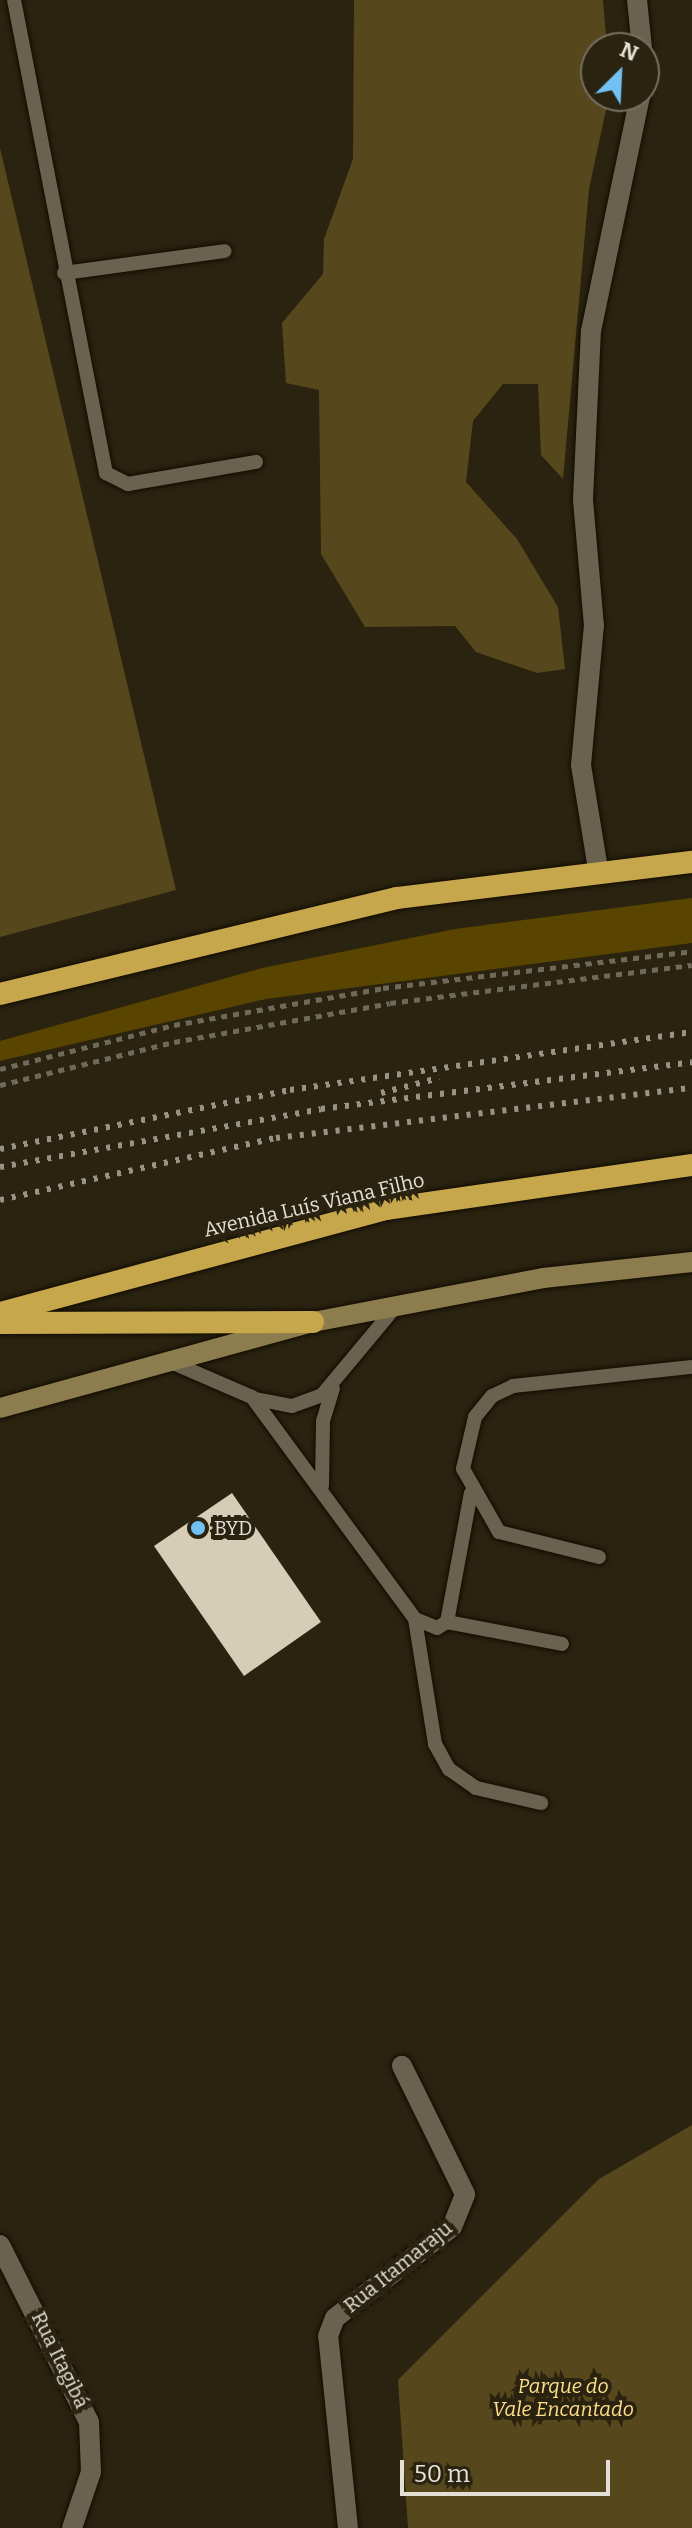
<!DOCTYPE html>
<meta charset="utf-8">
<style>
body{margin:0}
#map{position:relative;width:692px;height:2528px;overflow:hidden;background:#2a2310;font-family:Bitter,serif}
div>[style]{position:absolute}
.green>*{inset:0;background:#594400}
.forest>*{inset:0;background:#57471c}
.building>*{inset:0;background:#d6cdb6}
.path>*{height:5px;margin-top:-2.5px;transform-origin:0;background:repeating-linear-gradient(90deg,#6f6959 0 6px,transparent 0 12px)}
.roads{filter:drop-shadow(0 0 2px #120c00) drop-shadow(0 0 2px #120c00)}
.service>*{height:14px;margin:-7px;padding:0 7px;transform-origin:7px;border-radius:7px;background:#6a624e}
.minor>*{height:20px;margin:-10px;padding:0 10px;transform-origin:10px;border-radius:10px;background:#6a624e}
.secondary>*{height:20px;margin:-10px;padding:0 10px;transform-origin:10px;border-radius:10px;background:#8d7c4d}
.trunk>*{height:22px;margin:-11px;padding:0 11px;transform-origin:11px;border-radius:11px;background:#c7a74c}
.rail>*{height:6px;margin-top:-3px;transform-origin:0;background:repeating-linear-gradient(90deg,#999385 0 4px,transparent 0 12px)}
.dots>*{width:22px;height:22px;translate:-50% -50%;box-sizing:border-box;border:4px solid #2a2310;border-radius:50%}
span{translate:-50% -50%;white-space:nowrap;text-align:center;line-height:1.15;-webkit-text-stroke:8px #2a2310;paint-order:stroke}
.street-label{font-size:20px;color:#e5e0d5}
.poi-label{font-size:20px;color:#e5e0d5}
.left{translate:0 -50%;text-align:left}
.park-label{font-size:20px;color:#fede8a;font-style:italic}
.north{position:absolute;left:580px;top:32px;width:80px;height:80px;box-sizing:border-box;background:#2a2310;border:2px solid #756f5f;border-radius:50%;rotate:24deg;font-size:22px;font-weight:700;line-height:32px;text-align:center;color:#e5e0d5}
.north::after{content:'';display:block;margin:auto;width:28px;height:36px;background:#72c1f5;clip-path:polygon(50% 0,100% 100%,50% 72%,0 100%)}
.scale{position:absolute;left:400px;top:2460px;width:210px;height:36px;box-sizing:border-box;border:4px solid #e5e0d5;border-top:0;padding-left:10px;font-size:24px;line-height:28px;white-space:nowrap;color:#e5e0d5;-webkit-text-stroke:6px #2a2310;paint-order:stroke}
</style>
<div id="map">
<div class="green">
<i style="clip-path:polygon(692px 898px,692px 943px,266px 999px,0 1061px,0 1041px,262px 968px,455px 929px)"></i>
</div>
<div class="forest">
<i style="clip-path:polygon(354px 0,603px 0,607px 48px,596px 48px,596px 96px,609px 96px,589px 189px,563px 479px,541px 455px,538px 384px,503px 384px,473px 421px,466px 482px,517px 539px,558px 607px,565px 669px,537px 673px,476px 652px,455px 626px,365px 627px,321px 554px,319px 390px,286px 383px,282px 323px,323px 274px,324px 239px,353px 159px)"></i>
<i style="clip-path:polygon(0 148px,176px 890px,0 937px)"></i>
<i style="clip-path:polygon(692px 2125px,692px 2528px,408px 2528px,398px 2380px,599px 2179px)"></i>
</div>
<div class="building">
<i style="clip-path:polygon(232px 1493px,321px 1622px,244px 1676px,154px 1546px)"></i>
</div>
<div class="path">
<i style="left:0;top:1069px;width:179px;rotate:-14.2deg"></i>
<i style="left:174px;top:1025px;width:212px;rotate:-10deg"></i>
<i style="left:383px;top:988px;width:311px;rotate:-6.8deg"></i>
<i style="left:0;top:1085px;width:179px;rotate:-13.9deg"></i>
<i style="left:174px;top:1042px;width:219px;rotate:-10.2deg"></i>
<i style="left:390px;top:1003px;width:304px;rotate:-7.2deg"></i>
</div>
<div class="roads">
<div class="service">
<i style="left:14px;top:0;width:482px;rotate:79deg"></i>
<i style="left:106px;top:473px;width:25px;rotate:27deg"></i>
<i style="left:128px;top:484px;width:130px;rotate:-9.8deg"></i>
<i style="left:64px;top:273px;width:162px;rotate:-7.8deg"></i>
<i style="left:171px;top:1362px;width:88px;rotate:23.4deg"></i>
<i style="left:252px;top:1397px;width:275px;rotate:53.7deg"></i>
<i style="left:415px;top:1619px;width:127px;rotate:80.9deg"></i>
<i style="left:435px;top:1744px;width:29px;rotate:61deg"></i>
<i style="left:449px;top:1769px;width:33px;rotate:35deg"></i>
<i style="left:476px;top:1788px;width:67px;rotate:13deg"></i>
<i style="left:256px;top:1399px;width:37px;rotate:11deg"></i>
<i style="left:292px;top:1406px;width:32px;rotate:-20deg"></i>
<i style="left:322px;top:1395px;width:117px;rotate:-50.2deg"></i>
<i style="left:322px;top:1486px;width:65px;rotate:-89.1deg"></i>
<i style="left:323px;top:1421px;width:34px;rotate:-73deg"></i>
<i style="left:599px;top:1557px;width:103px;rotate:-166deg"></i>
<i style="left:499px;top:1532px;width:73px;rotate:-119.7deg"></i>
<i style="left:463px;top:1469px;width:53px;rotate:-77deg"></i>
<i style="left:475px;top:1417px;width:27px;rotate:-51deg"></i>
<i style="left:492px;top:1396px;width:23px;rotate:-25deg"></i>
<i style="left:513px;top:1386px;width:180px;rotate:-6.1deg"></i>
<i style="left:415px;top:1619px;width:24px;rotate:22deg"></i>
<i style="left:437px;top:1628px;width:12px;rotate:-31deg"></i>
<i style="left:447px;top:1622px;width:131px;rotate:-79.5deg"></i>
<i style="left:447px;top:1622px;width:117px;rotate:10.8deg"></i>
</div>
<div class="minor">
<i style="left:637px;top:0;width:48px;rotate:84.1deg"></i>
<i style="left:598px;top:869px;width:105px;rotate:-99.3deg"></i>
<i style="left:581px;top:765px;width:140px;rotate:-84.7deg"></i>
<i style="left:594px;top:626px;width:127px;rotate:-95deg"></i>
<i style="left:583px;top:499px;width:168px;rotate:-87.3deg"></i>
<i style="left:591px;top:331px;width:240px;rotate:-78.2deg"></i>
<i style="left:0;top:2245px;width:198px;rotate:63.3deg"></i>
<i style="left:89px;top:2422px;width:50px;rotate:87.7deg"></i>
<i style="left:91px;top:2472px;width:59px;rotate:108.7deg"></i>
<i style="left:348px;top:2528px;width:193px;rotate:-95.9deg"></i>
<i style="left:328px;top:2336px;width:19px;rotate:-69deg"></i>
<i style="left:335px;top:2318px;width:148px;rotate:-37.9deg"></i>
<i style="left:452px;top:2227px;width:35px;rotate:-68deg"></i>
<i style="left:465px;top:2194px;width:143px;rotate:-116.2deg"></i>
</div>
<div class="secondary">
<i style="left:0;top:1408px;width:325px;rotate:-15.4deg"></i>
<i style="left:313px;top:1322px;width:234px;rotate:-10.8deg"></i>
<i style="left:543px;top:1278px;width:150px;rotate:-6.1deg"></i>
</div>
<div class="trunk">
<i style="left:0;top:994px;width:408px;rotate:-13.6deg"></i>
<i style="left:397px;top:898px;width:297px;rotate:-7deg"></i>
<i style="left:0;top:1313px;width:400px;rotate:-15.1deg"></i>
<i style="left:386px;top:1209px;width:309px;rotate:-8.2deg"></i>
<i style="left:0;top:1323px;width:313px;rotate:-0.2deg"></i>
</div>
</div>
<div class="rail">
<i style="left:381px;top:1093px;width:60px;rotate:-14.5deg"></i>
<i style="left:0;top:1149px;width:296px;rotate:-11.5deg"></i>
<i style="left:290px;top:1090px;width:406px;rotate:-8.2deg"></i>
<i style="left:0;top:1167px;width:326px;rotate:-10.2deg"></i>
<i style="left:321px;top:1109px;width:374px;rotate:-7.2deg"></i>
<i style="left:0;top:1200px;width:283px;rotate:-12.7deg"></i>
<i style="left:276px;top:1138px;width:419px;rotate:-6.9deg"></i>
</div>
<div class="dots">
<i style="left:198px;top:1528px;background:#72c1f5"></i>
</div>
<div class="street-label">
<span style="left:314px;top:1205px;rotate:-13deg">Avenida Luís Viana Filho</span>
<span style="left:398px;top:2267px;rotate:-39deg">Rua Itamaraju</span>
<span style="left:60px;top:2360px;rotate:64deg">Rua Itagibá</span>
</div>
<div class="poi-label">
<span class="left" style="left:214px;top:1528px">BYD</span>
</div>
<div class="park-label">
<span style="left:563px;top:2398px">Parque do<br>Vale Encantado</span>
</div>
<div class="north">N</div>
<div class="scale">50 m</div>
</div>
